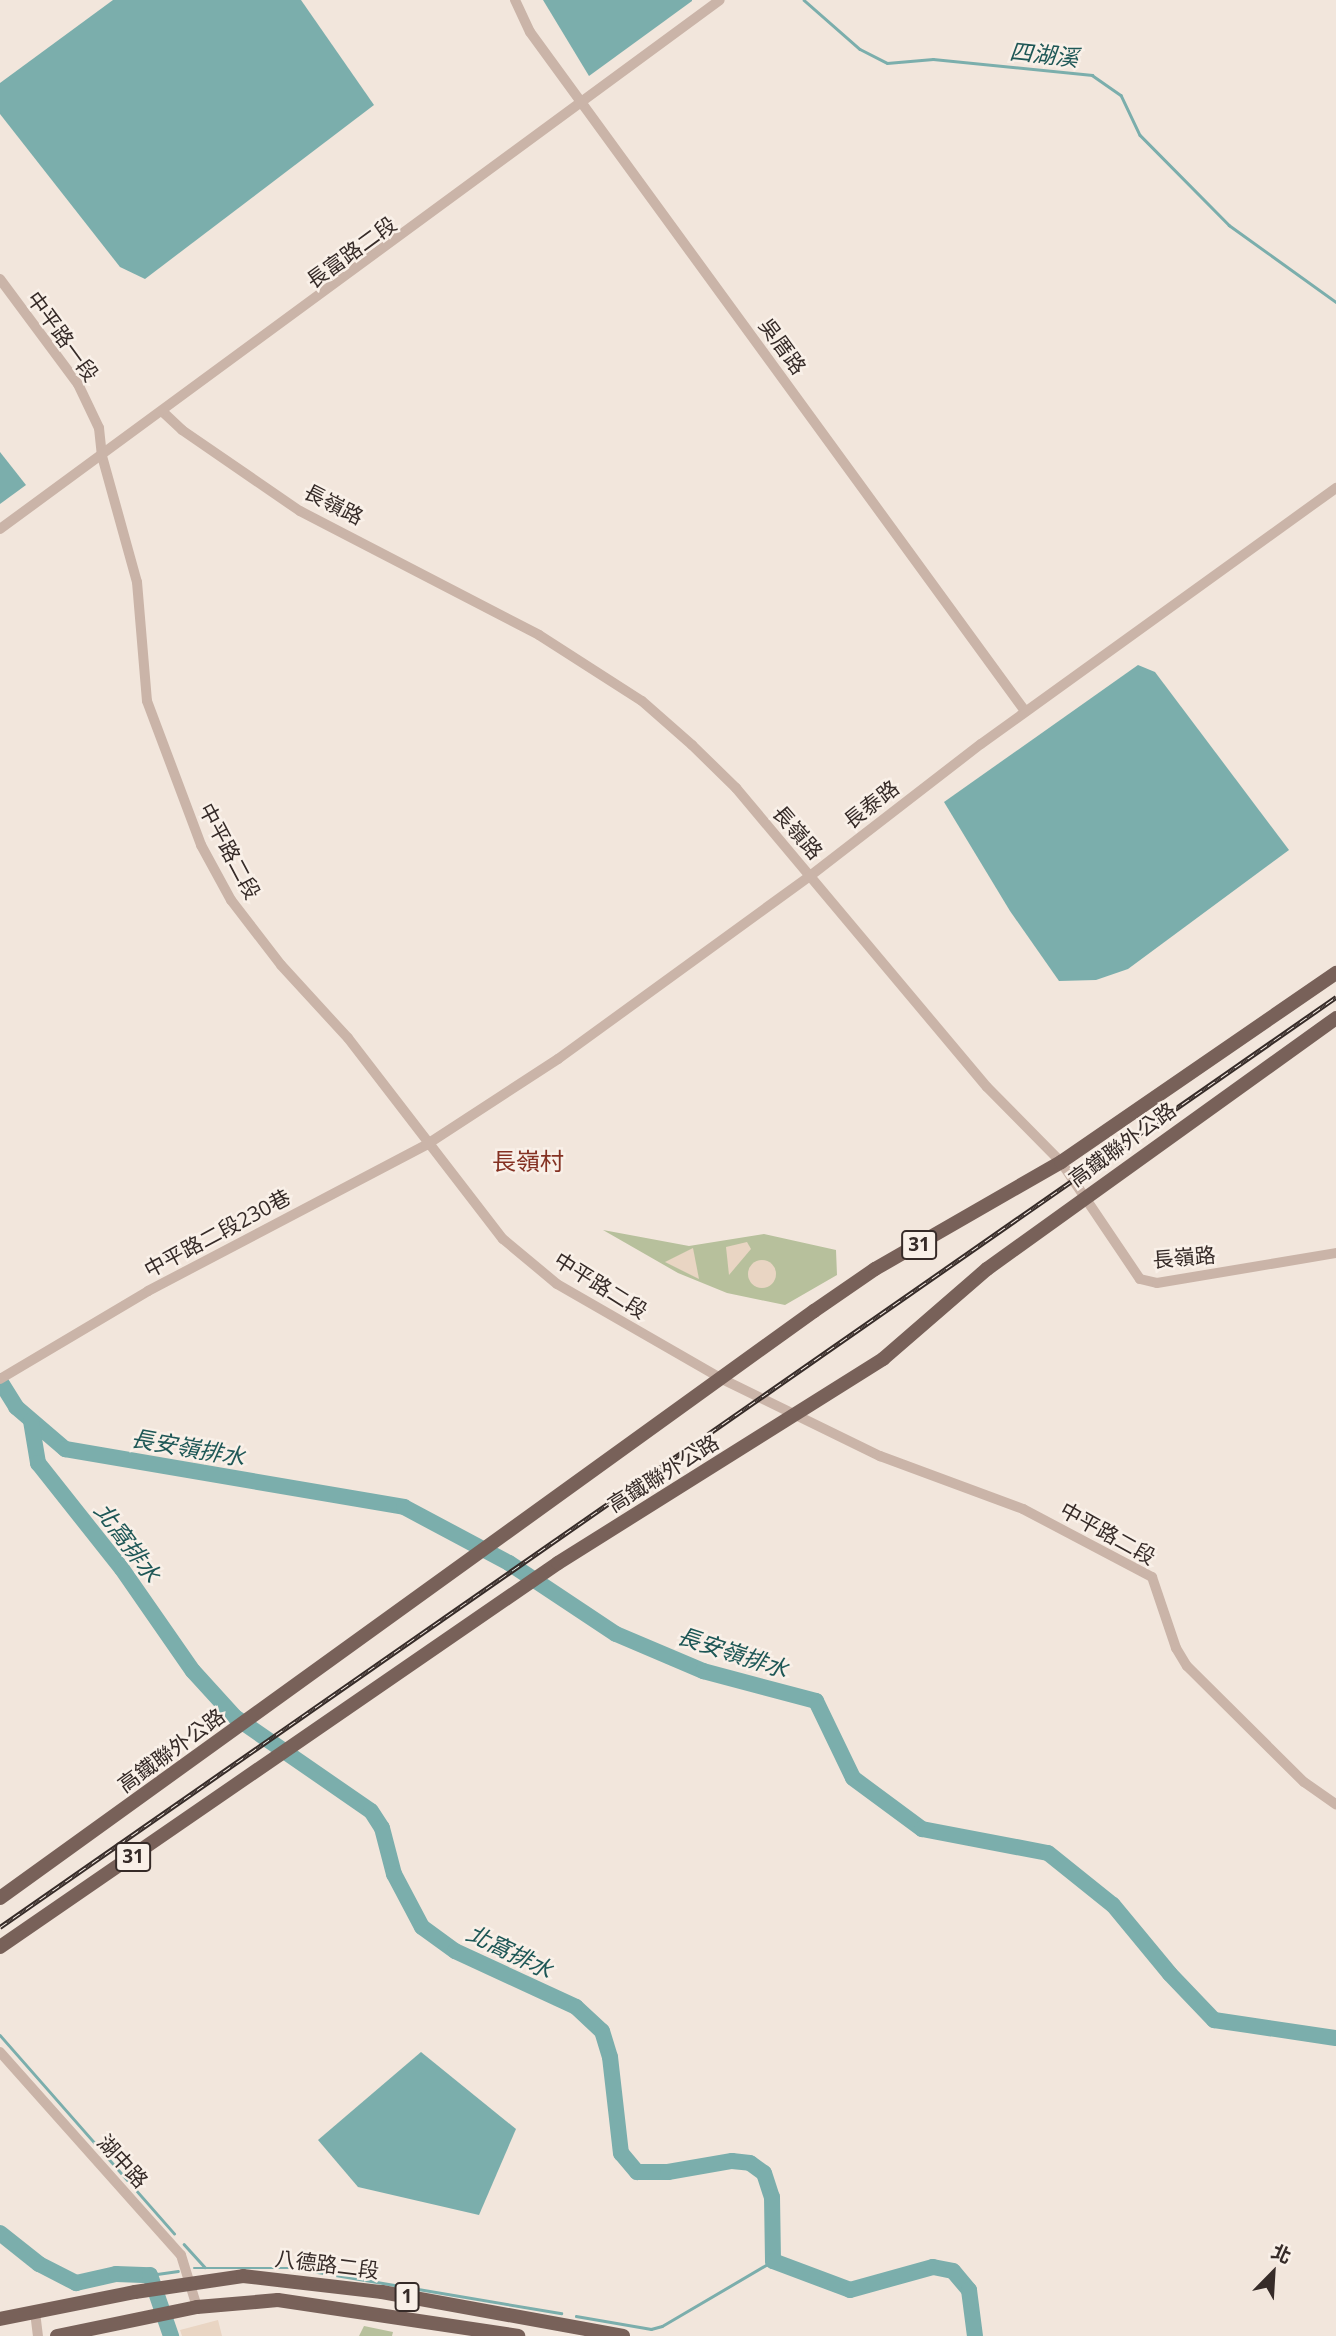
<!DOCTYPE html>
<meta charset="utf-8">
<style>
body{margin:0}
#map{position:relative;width:1336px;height:2336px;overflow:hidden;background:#f2e6dc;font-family:"Open Sans","Noto Sans TC",sans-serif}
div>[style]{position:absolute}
.green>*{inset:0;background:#b7c09c}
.plaza>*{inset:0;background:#e9d5c3}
.round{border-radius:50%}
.water>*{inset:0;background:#7baeac}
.stream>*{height:2.5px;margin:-1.25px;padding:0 1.25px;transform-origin:1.25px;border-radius:1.25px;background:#7baeac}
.river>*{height:16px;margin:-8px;padding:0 8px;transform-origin:8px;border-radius:8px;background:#7baeac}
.minor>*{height:10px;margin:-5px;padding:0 5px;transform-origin:5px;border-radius:5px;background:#cab4a8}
.major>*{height:14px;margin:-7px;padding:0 7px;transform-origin:7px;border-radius:7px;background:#786159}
.rail>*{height:5px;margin-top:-2.5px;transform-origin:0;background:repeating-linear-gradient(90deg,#f9f0e8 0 8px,#362b28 0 16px);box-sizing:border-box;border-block:2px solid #362b28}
span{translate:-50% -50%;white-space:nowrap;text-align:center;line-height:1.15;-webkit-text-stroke:5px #f9f0e8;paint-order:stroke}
.shield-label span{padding:2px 5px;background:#f9f0e8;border:2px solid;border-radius:5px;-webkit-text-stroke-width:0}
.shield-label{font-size:19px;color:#362b28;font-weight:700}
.street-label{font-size:21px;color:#362b28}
.water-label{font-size:23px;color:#1e5756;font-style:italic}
.quarter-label{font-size:24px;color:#843122}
.north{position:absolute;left:1238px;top:2238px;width:70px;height:70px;-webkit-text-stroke:5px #f9f0e8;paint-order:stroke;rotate:24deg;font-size:19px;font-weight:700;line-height:28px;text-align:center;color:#362b28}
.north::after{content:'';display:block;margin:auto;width:24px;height:32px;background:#362b28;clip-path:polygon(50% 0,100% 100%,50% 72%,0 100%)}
</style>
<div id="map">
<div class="green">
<i style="clip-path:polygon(603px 1230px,689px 1246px,764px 1234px,836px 1250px,837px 1275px,785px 1305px,727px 1293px,678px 1273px)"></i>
<i style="clip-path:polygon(364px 2326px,393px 2332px,392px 2336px,359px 2336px)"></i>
</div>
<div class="plaza">
<i style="clip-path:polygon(747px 1242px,751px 1249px,729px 1275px,726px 1247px)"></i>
<i style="clip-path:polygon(693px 1248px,699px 1279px,665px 1262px)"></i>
<i class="round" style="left:748px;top:1260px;width:28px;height:28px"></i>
<i style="clip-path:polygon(218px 2320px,222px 2336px,182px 2336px,180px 2330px)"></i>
</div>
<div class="water">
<i style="clip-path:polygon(113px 0,301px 0,374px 105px,145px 279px,120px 267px,0 114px,0 83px)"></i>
<i style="clip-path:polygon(543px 0,692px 0,692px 1px,589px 76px)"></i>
<i style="clip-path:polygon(0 452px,26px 485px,0 504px)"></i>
<i style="clip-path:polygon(1138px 665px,1155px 672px,1289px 850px,1128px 969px,1096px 980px,1059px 981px,1010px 911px,944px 802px)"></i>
<i style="clip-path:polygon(421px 2052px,516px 2129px,479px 2215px,358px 2187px,318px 2140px)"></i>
</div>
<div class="stream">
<i style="left:804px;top:0;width:74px;rotate:41.2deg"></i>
<i style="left:860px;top:49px;width:30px;rotate:27deg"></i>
<i style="left:887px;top:63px;width:46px;rotate:-5deg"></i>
<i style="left:933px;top:59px;width:160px;rotate:5.7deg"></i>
<i style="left:1092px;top:75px;width:35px;rotate:35deg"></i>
<i style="left:1121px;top:95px;width:44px;rotate:64.6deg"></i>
<i style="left:1140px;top:135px;width:127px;rotate:45.3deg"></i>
<i style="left:1229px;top:225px;width:132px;rotate:35.7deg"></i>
<i style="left:0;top:2035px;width:264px;rotate:48.7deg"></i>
<i style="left:184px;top:2244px;width:31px;rotate:48deg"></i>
<i style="left:194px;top:2268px;width:100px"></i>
<i style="left:294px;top:2268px;width:271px;rotate:9.6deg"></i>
<i style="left:150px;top:2275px;width:28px;rotate:-8deg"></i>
<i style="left:576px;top:2316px;width:76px;rotate:9.8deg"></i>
<i style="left:651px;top:2329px;width:11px;rotate:-15deg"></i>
<i style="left:662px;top:2326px;width:129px;rotate:-30.4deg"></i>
</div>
<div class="river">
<i style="left:0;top:1381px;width:31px;rotate:58deg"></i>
<i style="left:16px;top:1407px;width:65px;rotate:40.6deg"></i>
<i style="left:65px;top:1449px;width:344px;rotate:9.7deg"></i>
<i style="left:404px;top:1507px;width:119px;rotate:28.1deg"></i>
<i style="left:509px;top:1563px;width:128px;rotate:33.6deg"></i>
<i style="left:616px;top:1634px;width:95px;rotate:23deg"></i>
<i style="left:703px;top:1671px;width:117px;rotate:14.9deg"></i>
<i style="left:816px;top:1701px;width:85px;rotate:64.3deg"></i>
<i style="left:853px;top:1778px;width:86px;rotate:36.5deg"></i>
<i style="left:922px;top:1829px;width:128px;rotate:10.8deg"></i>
<i style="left:1048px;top:1853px;width:83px;rotate:38.7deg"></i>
<i style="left:1113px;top:1905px;width:89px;rotate:50.4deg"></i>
<i style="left:1170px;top:1974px;width:64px;rotate:46.3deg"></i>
<i style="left:1214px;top:2020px;width:123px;rotate:8.4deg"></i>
<i style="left:31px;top:1421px;width:43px;rotate:80.5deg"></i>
<i style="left:38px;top:1463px;width:135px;rotate:51.6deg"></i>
<i style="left:122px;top:1569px;width:124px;rotate:55.2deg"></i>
<i style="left:193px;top:1671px;width:62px;rotate:47.6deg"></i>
<i style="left:235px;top:1717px;width:165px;rotate:34.7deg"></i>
<i style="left:371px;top:1811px;width:20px;rotate:57deg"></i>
<i style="left:382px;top:1828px;width:48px;rotate:75.4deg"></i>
<i style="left:394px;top:1874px;width:60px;rotate:62.2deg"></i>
<i style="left:422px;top:1927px;width:41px;rotate:36deg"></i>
<i style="left:455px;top:1951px;width:133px;rotate:24.8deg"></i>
<i style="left:576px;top:2007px;width:35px;rotate:43deg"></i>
<i style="left:602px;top:2031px;width:27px;rotate:73deg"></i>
<i style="left:610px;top:2057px;width:97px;rotate:83.5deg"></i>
<i style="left:621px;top:2153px;width:25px;rotate:50deg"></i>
<i style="left:637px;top:2172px;width:31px"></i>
<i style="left:668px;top:2172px;width:65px;rotate:-9.8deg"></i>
<i style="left:732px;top:2161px;width:18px;rotate:6deg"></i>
<i style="left:750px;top:2163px;width:17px;rotate:36deg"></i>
<i style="left:764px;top:2173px;width:25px;rotate:72deg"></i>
<i style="left:772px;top:2197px;width:64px;rotate:89.1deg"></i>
<i style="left:773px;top:2261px;width:82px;rotate:20.6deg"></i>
<i style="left:850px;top:2290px;width:86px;rotate:-15.5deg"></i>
<i style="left:933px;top:2267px;width:20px;rotate:11deg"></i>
<i style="left:953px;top:2271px;width:25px;rotate:50deg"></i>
<i style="left:969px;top:2290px;width:46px;rotate:82.6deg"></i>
<i style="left:0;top:2233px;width:50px;rotate:38.5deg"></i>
<i style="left:39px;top:2264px;width:42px;rotate:27.2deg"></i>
<i style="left:76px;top:2283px;width:41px;rotate:-12.7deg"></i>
<i style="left:116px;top:2274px;width:34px;rotate:2deg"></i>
<i style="left:150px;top:2275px;width:65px;rotate:71deg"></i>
</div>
<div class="minor">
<i style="left:515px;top:0;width:35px;rotate:65deg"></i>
<i style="left:530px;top:32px;width:840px;rotate:53.91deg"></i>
<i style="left:0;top:279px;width:131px;rotate:53.4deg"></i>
<i style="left:78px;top:384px;width:49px;rotate:64.5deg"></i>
<i style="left:99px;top:428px;width:28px;rotate:84deg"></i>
<i style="left:102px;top:456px;width:131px;rotate:74.5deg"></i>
<i style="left:137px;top:582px;width:119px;rotate:85.2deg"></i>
<i style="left:147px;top:701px;width:154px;rotate:69.4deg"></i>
<i style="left:201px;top:845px;width:63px;rotate:61.4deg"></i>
<i style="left:231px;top:900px;width:82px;rotate:52.4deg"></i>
<i style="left:281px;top:965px;width:99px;rotate:47.5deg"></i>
<i style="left:348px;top:1038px;width:254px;rotate:52.4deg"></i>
<i style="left:503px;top:1239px;width:70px;rotate:39.8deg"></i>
<i style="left:557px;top:1284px;width:190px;rotate:29.9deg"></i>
<i style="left:722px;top:1379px;width:176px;rotate:26deg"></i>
<i style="left:880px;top:1456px;width:153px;rotate:20.3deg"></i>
<i style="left:1023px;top:1509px;width:146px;rotate:27.8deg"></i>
<i style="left:1152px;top:1577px;width:75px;rotate:71.3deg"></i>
<i style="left:1176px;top:1648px;width:21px;rotate:59deg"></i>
<i style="left:1187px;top:1666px;width:165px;rotate:44.8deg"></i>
<i style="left:1304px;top:1782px;width:39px;rotate:35deg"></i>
<i style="left:164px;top:413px;width:25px;rotate:43deg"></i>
<i style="left:182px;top:430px;width:143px;rotate:34.5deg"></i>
<i style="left:300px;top:511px;width:269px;rotate:27.4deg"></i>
<i style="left:539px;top:635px;width:122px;rotate:32.7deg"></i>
<i style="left:642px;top:701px;width:67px;rotate:41.3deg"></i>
<i style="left:692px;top:745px;width:62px;rotate:44.3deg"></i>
<i style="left:736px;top:788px;width:390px;rotate:50deg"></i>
<i style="left:987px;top:1087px;width:105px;rotate:45.4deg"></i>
<i style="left:1061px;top:1162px;width:141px;rotate:56deg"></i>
<i style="left:1140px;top:1279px;width:17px;rotate:13deg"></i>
<i style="left:1157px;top:1283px;width:181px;rotate:-9.5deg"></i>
<i style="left:0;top:529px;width:893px;rotate:-36.31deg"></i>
<i style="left:0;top:1379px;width:172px;rotate:-30.7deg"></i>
<i style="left:148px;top:1291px;width:314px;rotate:-27.7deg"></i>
<i style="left:426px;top:1145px;width:158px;rotate:-33.1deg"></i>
<i style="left:558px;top:1059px;width:311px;rotate:-36deg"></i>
<i style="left:810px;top:876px;width:216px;rotate:-37.7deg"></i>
<i style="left:981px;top:744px;width:438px;rotate:-35.8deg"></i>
<i style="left:0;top:2052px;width:272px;rotate:48.3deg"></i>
<i style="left:181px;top:2255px;width:54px;rotate:72.9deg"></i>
<i style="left:35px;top:2312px;width:24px;rotate:83deg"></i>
</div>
<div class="major">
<i style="left:0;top:1898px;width:1004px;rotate:-35.8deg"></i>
<i style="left:814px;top:1311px;width:74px;rotate:-34.5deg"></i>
<i style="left:875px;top:1269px;width:215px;rotate:-29.9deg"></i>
<i style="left:1061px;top:1162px;width:334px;rotate:-34.5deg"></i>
<i style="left:0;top:1947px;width:677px;rotate:-34.53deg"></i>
<i style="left:558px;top:1563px;width:384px;rotate:-32.1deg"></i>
<i style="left:883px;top:1359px;width:138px;rotate:-40.9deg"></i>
<i style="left:987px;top:1269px;width:430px;rotate:-35.7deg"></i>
<i style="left:0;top:2319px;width:138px;rotate:-11.3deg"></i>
<i style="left:135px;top:2292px;width:109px;rotate:-8.4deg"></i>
<i style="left:243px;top:2276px;width:140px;rotate:6.6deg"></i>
<i style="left:382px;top:2292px;width:245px;rotate:10.3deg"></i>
<i style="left:57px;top:2336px;width:143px;rotate:-11.7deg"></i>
<i style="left:197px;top:2307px;width:81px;rotate:-4.9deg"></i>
<i style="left:278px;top:2300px;width:243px;rotate:8.5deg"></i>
</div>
<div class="rail">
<i style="left:0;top:1927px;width:1628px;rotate:-34.84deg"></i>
</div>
<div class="shield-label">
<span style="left:919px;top:1245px">31</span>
<span style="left:133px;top:1857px">31</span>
<span style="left:407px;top:2297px">1</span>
</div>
<div class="street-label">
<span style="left:351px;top:252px;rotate:-36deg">長富路二段</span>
<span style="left:63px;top:336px;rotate:54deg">中平路一段</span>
<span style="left:783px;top:346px;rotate:54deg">吳厝路</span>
<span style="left:334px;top:504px;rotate:27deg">長嶺路</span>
<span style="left:871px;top:804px;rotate:-38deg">長泰路</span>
<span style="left:798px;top:832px;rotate:49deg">長嶺路</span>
<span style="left:230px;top:851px;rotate:62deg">中平路二段</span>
<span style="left:1122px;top:1144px;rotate:-36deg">高鐵聯外公路</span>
<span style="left:217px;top:1233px;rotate:-28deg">中平路二段230巷</span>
<span style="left:1184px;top:1257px;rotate:-5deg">長嶺路</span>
<span style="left:601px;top:1285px;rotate:32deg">中平路二段</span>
<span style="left:663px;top:1473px;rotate:-32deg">高鐵聯外公路</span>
<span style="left:1108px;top:1533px;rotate:29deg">中平路二段</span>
<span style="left:171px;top:1750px;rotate:-36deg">高鐵聯外公路</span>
<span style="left:123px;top:2161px;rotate:48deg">湖中路</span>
<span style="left:327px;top:2264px;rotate:7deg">八德路二段</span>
</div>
<div class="water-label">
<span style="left:1044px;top:54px;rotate:6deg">四湖溪</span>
<span style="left:188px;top:1447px;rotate:10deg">長安嶺排水</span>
<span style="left:128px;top:1542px;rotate:53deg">北窩排水</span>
<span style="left:733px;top:1652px;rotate:18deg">長安嶺排水</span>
<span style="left:510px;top:1951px;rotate:26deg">北窩排水</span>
</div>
<div class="quarter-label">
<span style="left:528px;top:1161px">長嶺村</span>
</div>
<div class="north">北</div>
</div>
